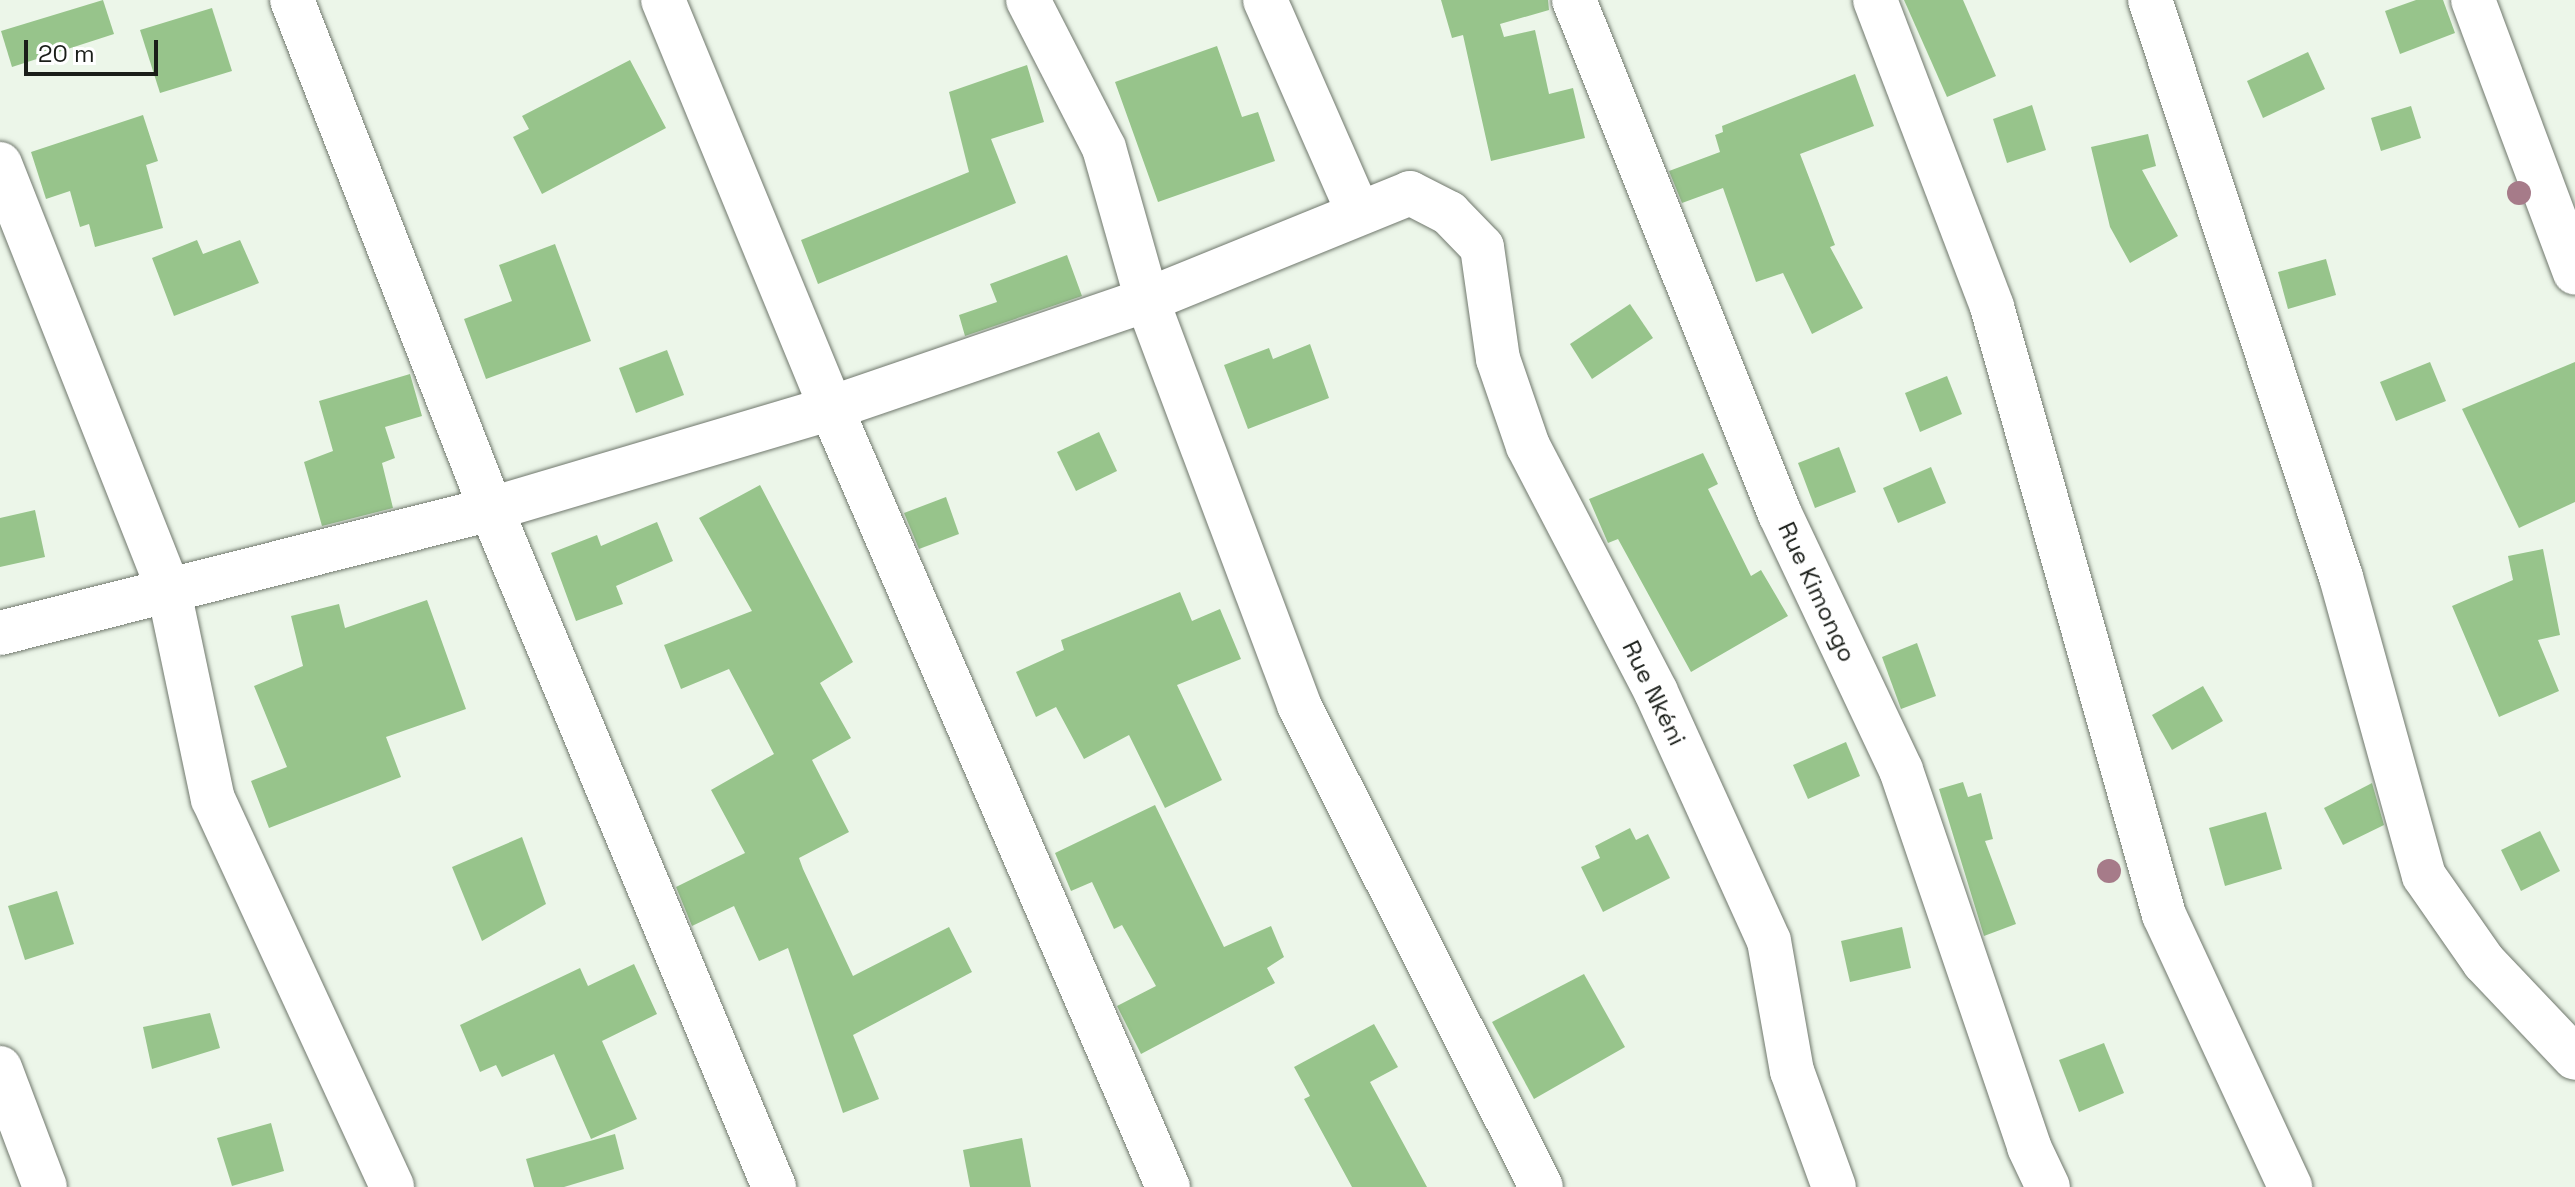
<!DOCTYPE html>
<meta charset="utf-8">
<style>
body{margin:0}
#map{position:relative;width:2575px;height:1187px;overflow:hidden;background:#ecf6e9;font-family:"Space Grotesk",sans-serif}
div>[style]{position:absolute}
.building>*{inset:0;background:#97c48b}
.roads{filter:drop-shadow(0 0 2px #70786d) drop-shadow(0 0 2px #70786d)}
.minor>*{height:44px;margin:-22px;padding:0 22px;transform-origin:22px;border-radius:22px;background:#fff}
.trees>*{width:24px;height:24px;margin:-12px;border-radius:50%;background:#a67b89}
span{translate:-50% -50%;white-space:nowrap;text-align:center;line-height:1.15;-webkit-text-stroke:7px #fff;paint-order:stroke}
.street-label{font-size:24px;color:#1a1e19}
.scale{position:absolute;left:24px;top:40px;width:134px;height:36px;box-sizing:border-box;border:4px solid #1a1e19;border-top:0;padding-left:10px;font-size:24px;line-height:28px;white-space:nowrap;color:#1a1e19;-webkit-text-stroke:6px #fff;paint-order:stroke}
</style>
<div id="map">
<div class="building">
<i style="clip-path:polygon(103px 0,114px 34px,12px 67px,1px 31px)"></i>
<i style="clip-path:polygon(1441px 0,1548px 0,1549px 10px,1500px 24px,1504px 37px,1535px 30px,1549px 94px,1573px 88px,1585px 138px,1491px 161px,1463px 35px,1452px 38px)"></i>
<i style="clip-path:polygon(1904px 0,1963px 0,1996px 76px,1947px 97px)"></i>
<i style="clip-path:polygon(2416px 0,2443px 0,2455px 33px,2400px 54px,2385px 11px)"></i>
<i style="clip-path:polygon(212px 8px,232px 71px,160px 93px,140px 30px)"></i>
<i style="clip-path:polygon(1217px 46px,1242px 117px,1258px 112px,1275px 161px,1158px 202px,1115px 82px)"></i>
<i style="clip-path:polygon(2308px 52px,2325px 89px,2263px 118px,2247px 81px)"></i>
<i style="clip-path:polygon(630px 60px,666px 128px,542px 194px,513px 137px,529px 129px,522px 116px)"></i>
<i style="clip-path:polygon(1027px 65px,1044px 122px,991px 139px,1016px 203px,818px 284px,801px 240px,969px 172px,949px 92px)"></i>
<i style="clip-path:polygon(1855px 74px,1874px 126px,1800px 154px,1835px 245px,1830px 247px,1863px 308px,1812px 334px,1783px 273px,1756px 282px,1723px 188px,1682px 203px,1669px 171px,1720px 152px,1715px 135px,1723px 132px,1722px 126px)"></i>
<i style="clip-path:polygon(2032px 105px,2046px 150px,2007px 163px,1993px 119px)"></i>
<i style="clip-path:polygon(2411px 106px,2421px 138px,2381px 151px,2371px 118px)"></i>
<i style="clip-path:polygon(143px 115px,158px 161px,146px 165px,163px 228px,95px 247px,89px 224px,80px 227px,70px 191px,46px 199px,31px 152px)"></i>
<i style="clip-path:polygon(2148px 134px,2156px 166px,2142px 170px,2178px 236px,2130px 263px,2110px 227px,2091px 147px)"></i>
<i style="clip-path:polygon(197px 240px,203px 254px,240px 240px,259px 283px,174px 316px,152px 258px)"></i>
<i style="clip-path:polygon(555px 244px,591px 341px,486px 379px,464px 319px,512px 301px,499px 265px)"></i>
<i style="clip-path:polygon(1067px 255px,1082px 296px,965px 336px,959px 315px,997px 302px,990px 284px)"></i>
<i style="clip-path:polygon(2326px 259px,2336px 295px,2288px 309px,2278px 272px)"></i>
<i style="clip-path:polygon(1630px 304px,1653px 338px,1592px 379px,1570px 344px)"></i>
<i style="clip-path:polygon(1310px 344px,1329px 398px,1248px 429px,1224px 365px,1269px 348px,1273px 359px)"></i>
<i style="clip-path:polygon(667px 350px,684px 395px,636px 413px,619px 368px)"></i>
<i style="clip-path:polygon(2430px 362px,2446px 401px,2396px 421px,2380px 382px)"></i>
<i style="clip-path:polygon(2575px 362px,2575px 502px,2519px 528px,2462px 409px)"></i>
<i style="clip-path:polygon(410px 374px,422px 416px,385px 427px,395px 458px,382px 463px,393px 508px,322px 526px,304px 462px,333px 451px,319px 401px)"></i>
<i style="clip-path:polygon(1947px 376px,1962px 414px,1920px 432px,1905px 393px)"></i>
<i style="clip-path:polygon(1099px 432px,1117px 471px,1076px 491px,1057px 452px)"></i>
<i style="clip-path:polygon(1839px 447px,1856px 492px,1815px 508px,1798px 463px)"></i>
<i style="clip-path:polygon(1703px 453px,1718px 484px,1708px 489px,1751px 576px,1761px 570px,1788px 616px,1691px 672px,1618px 539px,1608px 543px,1589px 499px)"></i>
<i style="clip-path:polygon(1931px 467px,1946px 503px,1898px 523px,1883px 488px)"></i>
<i style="clip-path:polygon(760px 485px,853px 662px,820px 683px,851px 738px,812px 760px,849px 832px,799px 858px,803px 869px,853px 976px,949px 927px,972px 972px,853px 1035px,879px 1099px,843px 1113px,788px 948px,759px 961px,734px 906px,692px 926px,676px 887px,745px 853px,711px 790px,774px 754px,729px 669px,681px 689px,664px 645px,752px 611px,699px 518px)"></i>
<i style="clip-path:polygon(946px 497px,959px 534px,919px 549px,904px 513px)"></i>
<i style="clip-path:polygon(35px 510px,45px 557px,0 567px,0 518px)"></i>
<i style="clip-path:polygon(657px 522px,673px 561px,616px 586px,623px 604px,576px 621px,551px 553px,597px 535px,601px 546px)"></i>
<i style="clip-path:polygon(2543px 549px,2560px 635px,2538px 640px,2559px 691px,2499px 717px,2452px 606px,2513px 580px,2508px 556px)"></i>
<i style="clip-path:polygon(1180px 592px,1192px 621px,1220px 609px,1241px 659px,1177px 685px,1222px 780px,1165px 808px,1129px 735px,1084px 759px,1056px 707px,1036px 717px,1016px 672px,1064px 650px,1061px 640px)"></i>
<i style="clip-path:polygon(427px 600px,466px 709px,386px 737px,401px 777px,269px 828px,251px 781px,287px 767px,254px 686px,303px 666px,291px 616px,339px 604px,345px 628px)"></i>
<i style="clip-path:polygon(1917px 643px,1936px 696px,1901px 709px,1882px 657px)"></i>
<i style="clip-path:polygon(2203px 686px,2223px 721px,2172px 750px,2152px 715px)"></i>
<i style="clip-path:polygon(1846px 742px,1860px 776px,1808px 799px,1793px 765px)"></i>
<i style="clip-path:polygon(1963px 782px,1968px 797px,1981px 793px,1993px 839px,1985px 841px,2016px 924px,1984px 936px,1939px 789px)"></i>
<i style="clip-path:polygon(2372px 783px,2384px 825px,2343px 845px,2324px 808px)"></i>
<i style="clip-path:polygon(1155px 805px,1224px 947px,1271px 926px,1284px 957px,1267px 968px,1275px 983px,1141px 1054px,1117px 1006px,1156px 986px,1122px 925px,1114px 929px,1092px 882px,1071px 891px,1055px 853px)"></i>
<i style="clip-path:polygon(2266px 812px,2282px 869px,2225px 886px,2209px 828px)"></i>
<i style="clip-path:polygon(1630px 828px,1636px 840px,1648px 834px,1670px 878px,1603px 912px,1581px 867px,1600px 858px,1595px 846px)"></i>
<i style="clip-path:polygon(2540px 831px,2560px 871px,2521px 891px,2501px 850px)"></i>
<i style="clip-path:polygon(522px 837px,546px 904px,482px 941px,452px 867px)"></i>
<i style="clip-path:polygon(57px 891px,74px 944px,25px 960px,8px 906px)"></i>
<i style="clip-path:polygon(1902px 927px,1911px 968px,1850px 982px,1841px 941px)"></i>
<i style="clip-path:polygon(634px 964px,657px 1014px,602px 1041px,637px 1119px,591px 1139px,554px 1054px,502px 1077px,496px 1065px,480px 1072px,460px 1025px,580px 968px,588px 986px)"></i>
<i style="clip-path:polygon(1584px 974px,1625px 1047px,1534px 1099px,1492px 1022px)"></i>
<i style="clip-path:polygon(210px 1013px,220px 1048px,152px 1069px,143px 1027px)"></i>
<i style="clip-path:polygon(1374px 1024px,1398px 1067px,1370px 1082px,1427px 1187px,1352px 1187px,1304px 1099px,1310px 1096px,1294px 1067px)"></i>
<i style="clip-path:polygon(2104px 1043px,2124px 1093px,2079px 1112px,2059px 1060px)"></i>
<i style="clip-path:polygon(271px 1123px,284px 1171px,232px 1186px,217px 1138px)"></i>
<i style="clip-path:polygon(615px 1134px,624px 1169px,564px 1187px,534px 1187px,526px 1159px)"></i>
<i style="clip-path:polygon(1022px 1138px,1031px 1187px,970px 1187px,963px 1150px)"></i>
</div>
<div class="roads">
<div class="minor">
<i style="left:292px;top:0;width:547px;rotate:68.65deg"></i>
<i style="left:491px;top:509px;width:735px;rotate:67.34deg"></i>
<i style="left:663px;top:0;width:441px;rotate:67.6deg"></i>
<i style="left:831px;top:408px;width:849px;rotate:66.61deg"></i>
<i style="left:1028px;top:0;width:166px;rotate:62.8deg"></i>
<i style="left:1104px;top:148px;width:158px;rotate:74.2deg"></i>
<i style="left:1147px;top:300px;width:433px;rotate:69.4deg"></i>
<i style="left:1299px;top:705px;width:539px;rotate:63.34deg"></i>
<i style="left:1265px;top:0;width:229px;rotate:66.3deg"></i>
<i style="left:1574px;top:0;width:554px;rotate:68.16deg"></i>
<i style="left:1780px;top:514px;width:283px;rotate:64.7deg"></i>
<i style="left:1901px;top:770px;width:398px;rotate:71.2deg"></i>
<i style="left:2029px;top:1147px;width:44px;rotate:64.6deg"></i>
<i style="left:1875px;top:0;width:329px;rotate:69.1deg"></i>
<i style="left:1992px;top:307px;width:632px;rotate:74.2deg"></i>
<i style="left:2164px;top:915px;width:300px;rotate:65.1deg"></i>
<i style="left:2150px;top:0;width:608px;rotate:71.68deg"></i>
<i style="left:2341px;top:577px;width:310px;rotate:74.5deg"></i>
<i style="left:2424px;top:876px;width:105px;rotate:55.1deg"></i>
<i style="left:2484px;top:962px;width:132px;rotate:46.5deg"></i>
<i style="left:2473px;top:0;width:291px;rotate:69.5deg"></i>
<i style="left:0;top:164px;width:459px;rotate:68.4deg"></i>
<i style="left:169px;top:591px;width:213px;rotate:78.1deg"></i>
<i style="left:213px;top:799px;width:427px;rotate:65.2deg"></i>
<i style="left:0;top:633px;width:506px;rotate:-14.17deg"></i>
<i style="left:491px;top:509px;width:355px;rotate:-16.5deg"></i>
<i style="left:831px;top:408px;width:334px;rotate:-18.9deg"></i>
<i style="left:1147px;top:300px;width:284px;rotate:-22.1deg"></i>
<i style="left:1410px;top:193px;width:44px;rotate:27.1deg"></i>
<i style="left:1449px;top:213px;width:47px;rotate:45.9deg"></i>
<i style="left:1482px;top:247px;width:113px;rotate:81.9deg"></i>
<i style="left:1498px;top:359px;width:92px;rotate:71deg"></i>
<i style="left:1528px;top:446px;width:277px;rotate:62.5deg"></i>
<i style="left:1656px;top:692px;width:273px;rotate:65.6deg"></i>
<i style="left:1769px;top:941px;width:132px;rotate:80deg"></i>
<i style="left:1792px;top:1071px;width:123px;rotate:70.1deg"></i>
<i style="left:0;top:1068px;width:127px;rotate:69.3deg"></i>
</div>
</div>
<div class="trees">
<i style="left:2519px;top:193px"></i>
<i style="left:2109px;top:871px"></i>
</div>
<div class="street-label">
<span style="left:1817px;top:592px;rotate:65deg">Rue Kimongo</span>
<span style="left:1654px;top:693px;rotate:64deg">Rue Nkéni</span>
</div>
<div class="scale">20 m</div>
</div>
